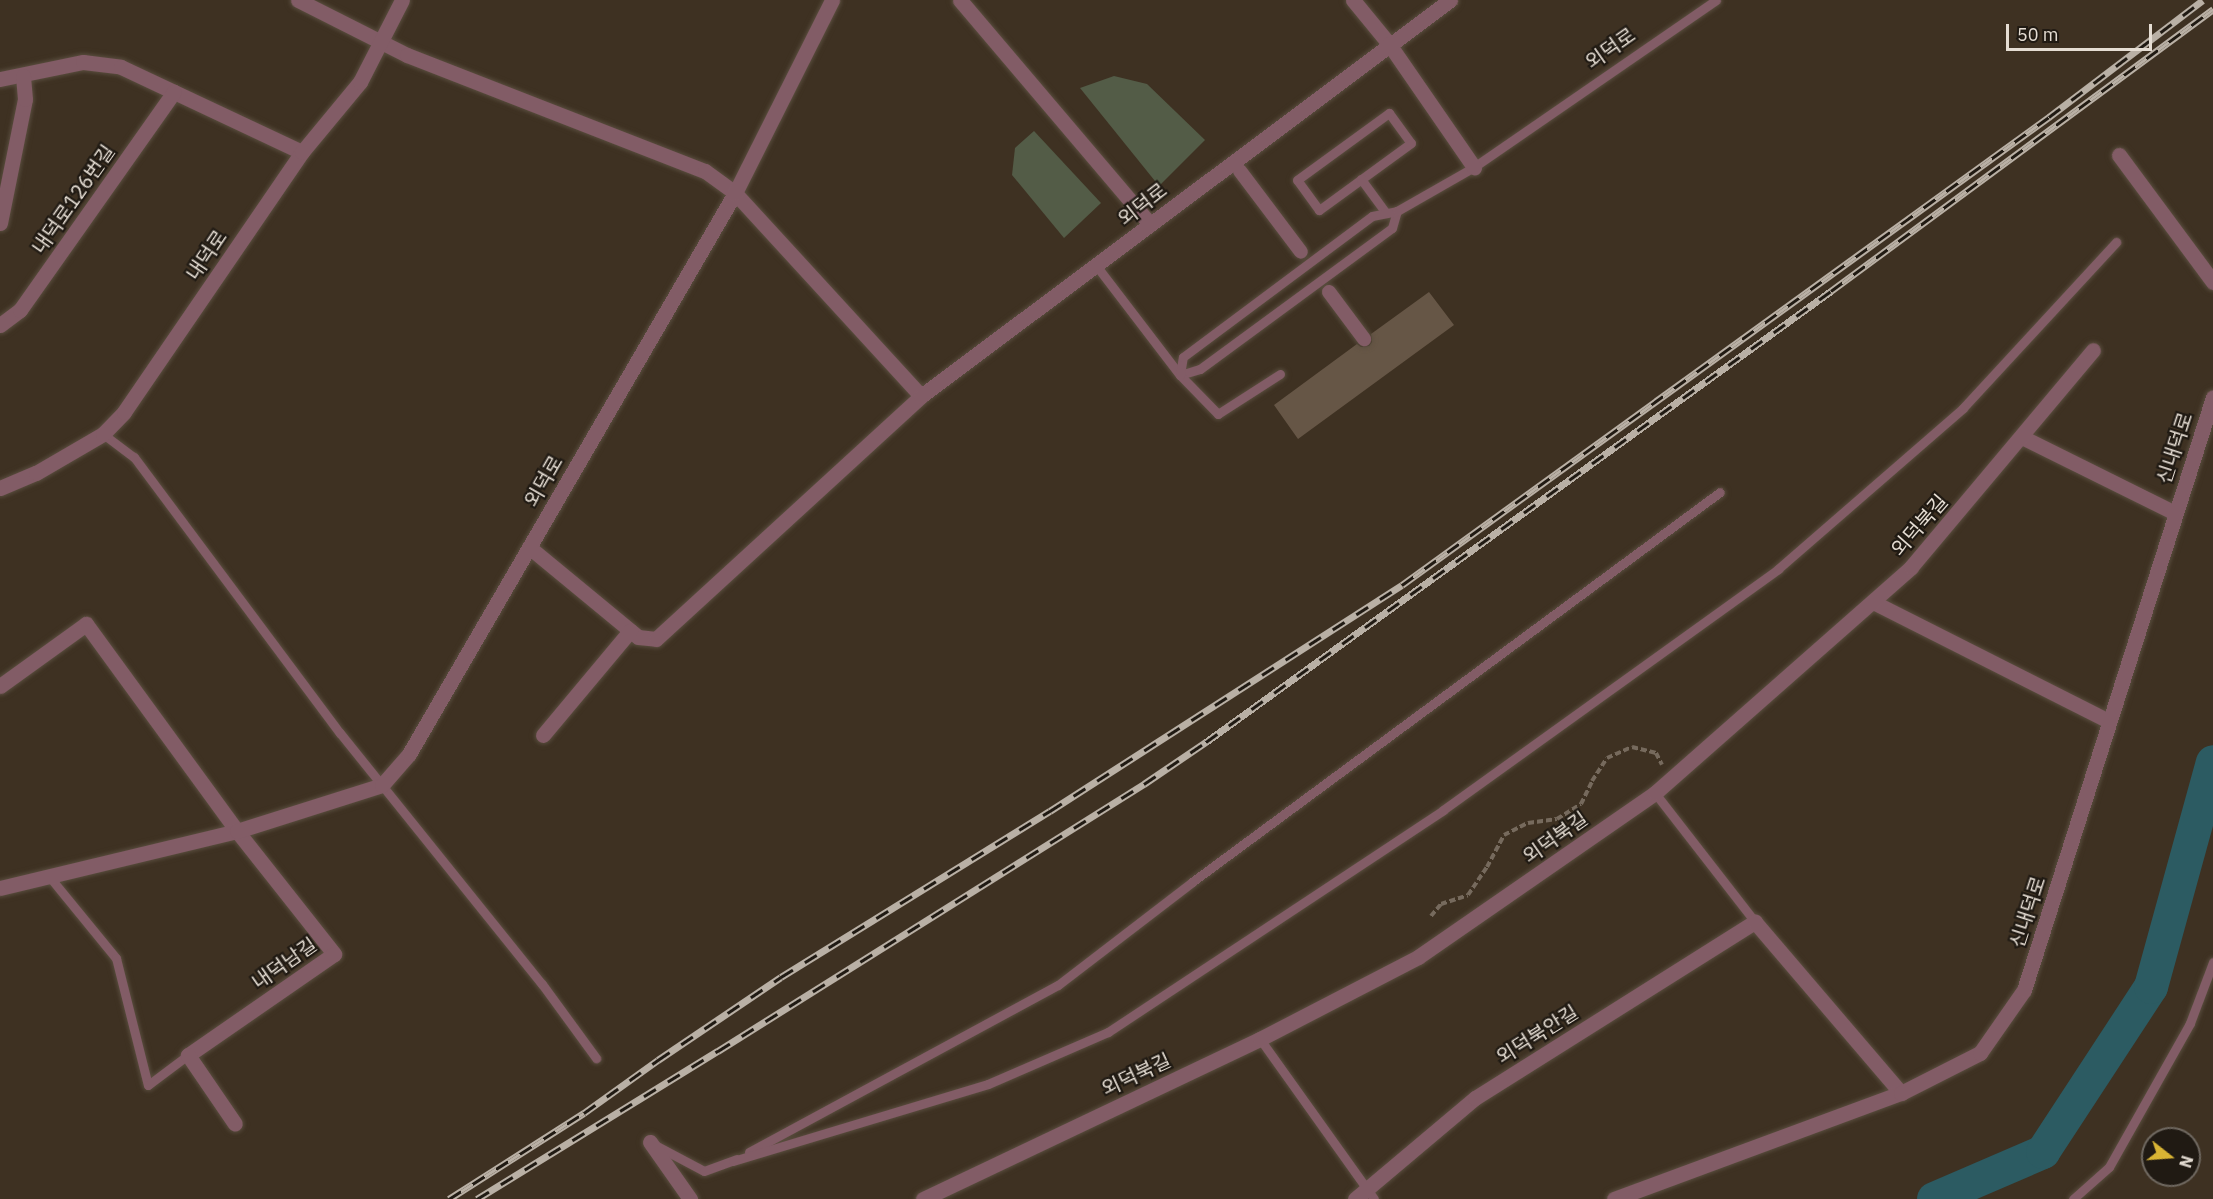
<!DOCTYPE html>
<meta charset="utf-8">
<style>
body{margin:0}
#map{position:relative;width:2213px;height:1199px;overflow:hidden;background:#3e3122;font-family:"IBM Plex Sans","Noto Sans KR",sans-serif}
div>[style]{position:absolute}
.green>*{inset:0;background:#535c47}
.river>*{height:34px;margin:-17px;padding:0 17px;transform-origin:17px;border-radius:17px;background:#2c5b62}
.building>*{inset:0;background:#665646}
.path>*{height:4px;margin-top:-2px;transform-origin:0;background:repeating-linear-gradient(90deg,#766a5d 0 6px,transparent 0 9px)}
.roads{filter:drop-shadow(0 0 2px #594d3e) drop-shadow(0 0 2px #594d3e)}
.service>*{height:9px;margin:-4.5px;padding:0 4.5px;transform-origin:4.5px;border-radius:4.5px;background:#825c66}
.pedestrian>*{height:14px;margin:-7px;padding:0 7px;transform-origin:7px;border-radius:7px;background:#825c66}
.minor>*{height:15px;margin:-7.5px;padding:0 7.5px;transform-origin:7.5px;border-radius:7.5px;background:#825c66}
.tertiary>*{height:15px;margin:-7.5px;padding:0 7.5px;transform-origin:7.5px;border-radius:7.5px;background:#825c66}
.rail>*{height:7px;margin-top:-3.5px;transform-origin:0;background:repeating-linear-gradient(90deg,#201a13 0 14px,#b9b0a5 0 28px);box-sizing:border-box;border-block:2px solid #b9b0a5}
span{translate:-50% -50%;white-space:nowrap;text-align:center;line-height:1.15;-webkit-text-stroke:4.5px #201a13;paint-order:stroke}
.street-label{font-size:20px;color:#e5ddd3}
.north{position:absolute;left:2141px;top:1127px;width:60px;height:60px;box-sizing:border-box;background:#201a13;border:2px solid #6f6860;border-radius:50%;rotate:107deg;font-size:16px;font-weight:700;line-height:24px;text-align:center;color:#e5ddd3}
.north::after{content:'';display:block;margin:auto;width:21px;height:27px;background:#d8b434;clip-path:polygon(50% 0,100% 100%,50% 72%,0 100%)}
.scale{position:absolute;left:2006px;top:24px;width:146px;height:27px;box-sizing:border-box;border:3px solid #e5ddd3;border-top:0;padding-left:8px;font-size:18px;line-height:21px;white-space:nowrap;color:#e5ddd3;-webkit-text-stroke:4px #201a13;paint-order:stroke}
</style>
<div id="map">
<div class="green">
<i style="clip-path:polygon(1114px 76px,1147px 84px,1205px 140px,1159px 186px,1080px 88px)"></i>
<i style="clip-path:polygon(1034px 131px,1101px 203px,1064px 238px,1012px 175px,1015px 148px)"></i>
</div>
<div class="river">
<i style="left:1934px;top:1199px;width:119px;rotate:-23.3deg"></i>
<i style="left:2043px;top:1152px;width:197px;rotate:-56.8deg"></i>
<i style="left:2151px;top:987px;width:233px;rotate:-74.6deg"></i>
</div>
<div class="building">
<i style="clip-path:polygon(1429px 292px,1454px 325px,1298px 439px,1274px 405px,1357px 344px,1361px 347px,1369px 346px,1372px 342px,1371px 334px)"></i>
</div>
<div class="path">
<i style="left:1431px;top:916px;width:16px;rotate:-50deg"></i>
<i style="left:1441px;top:904px;width:28px;rotate:-18deg"></i>
<i style="left:1468px;top:895px;width:34px;rotate:-56deg"></i>
<i style="left:1487px;top:867px;width:36px;rotate:-62deg"></i>
<i style="left:1504px;top:835px;width:27px;rotate:-27deg"></i>
<i style="left:1528px;top:823px;width:29px;rotate:-8deg"></i>
<i style="left:1557px;top:819px;width:28px;rotate:-32deg"></i>
<i style="left:1581px;top:804px;width:25px;rotate:-64deg"></i>
<i style="left:1592px;top:781px;width:27px;rotate:-57deg"></i>
<i style="left:1607px;top:758px;width:27px;rotate:-24deg"></i>
<i style="left:1632px;top:747px;width:25px;rotate:14deg"></i>
<i style="left:1656px;top:753px;width:13px;rotate:63deg"></i>
</div>
<div class="roads">
<div class="service">
<i style="left:1389px;top:113px;width:37px;rotate:54deg"></i>
<i style="left:1411px;top:143px;width:114px;rotate:143.9deg"></i>
<i style="left:1319px;top:210px;width:37px;rotate:-126deg"></i>
<i style="left:1297px;top:180px;width:114px;rotate:-36.1deg"></i>
<i style="left:1361px;top:179px;width:42px;rotate:53.7deg"></i>
<i style="left:1095px;top:264px;width:140px;rotate:52.6deg"></i>
<i style="left:1180px;top:375px;width:21px;rotate:-17deg"></i>
<i style="left:1200px;top:369px;width:238px;rotate:-36.3deg"></i>
<i style="left:1392px;top:228px;width:18px;rotate:-74deg"></i>
<i style="left:1280px;top:374px;width:74px;rotate:147.2deg"></i>
<i style="left:1218px;top:414px;width:54px;rotate:-134.3deg"></i>
<i style="left:1180px;top:375px;width:18px;rotate:-81deg"></i>
<i style="left:1183px;top:357px;width:236px;rotate:-36.7deg"></i>
<i style="left:1372px;top:216px;width:25px;rotate:-11deg"></i>
<i style="left:1397px;top:211px;width:89px;rotate:-29.7deg"></i>
<i style="left:1474px;top:167px;width:294px;rotate:-34.6deg"></i>
<i style="left:103px;top:434px;width:39px;rotate:37deg"></i>
<i style="left:134px;top:457px;width:344px;rotate:53.3deg"></i>
<i style="left:340px;top:733px;width:322px;rotate:51.2deg"></i>
<i style="left:542px;top:984px;width:92px;rotate:53.9deg"></i>
<i style="left:1655px;top:793px;width:163px;rotate:52.2deg"></i>
<i style="left:48px;top:875px;width:107px;rotate:50.7deg"></i>
<i style="left:116px;top:958px;width:131px;rotate:75.9deg"></i>
<i style="left:148px;top:1085px;width:50px;rotate:-36.9deg"></i>
<i style="left:1260px;top:1039px;width:196px;rotate:54.5deg"></i>
<i style="left:655px;top:1145px;width:55px;rotate:28deg"></i>
<i style="left:704px;top:1171px;width:35px;rotate:-20deg"></i>
<i style="left:749px;top:1152px;width:351px;rotate:-28.4deg"></i>
<i style="left:1058px;top:985px;width:169px;rotate:-37.5deg"></i>
<i style="left:1192px;top:882px;width:656px;rotate:-36.45deg"></i>
<i style="left:733px;top:1161px;width:266px;rotate:-16.8deg"></i>
<i style="left:988px;top:1084px;width:131px;rotate:-23.4deg"></i>
<i style="left:1108px;top:1032px;width:402px;rotate:-33.5deg"></i>
<i style="left:1443px;top:810px;width:413px;rotate:-35.7deg"></i>
<i style="left:1778px;top:569px;width:245px;rotate:-41deg"></i>
<i style="left:1963px;top:408px;width:226px;rotate:-47.3deg"></i>
<i style="left:2073px;top:1199px;width:48px;rotate:-41.6deg"></i>
<i style="left:2109px;top:1167px;width:165px;rotate:-60.6deg"></i>
<i style="left:2190px;top:1023px;width:65px;rotate:-69.3deg"></i>
</div>
<div class="pedestrian">
<i style="left:1240px;top:171px;width:101px;rotate:53deg"></i>
<i style="left:1329px;top:292px;width:59px;rotate:53.3deg"></i>
</div>
<div class="minor">
<i style="left:298px;top:0;width:122px;rotate:26.8deg"></i>
<i style="left:407px;top:55px;width:320px;rotate:21.3deg"></i>
<i style="left:705px;top:171px;width:37px;rotate:36deg"></i>
<i style="left:735px;top:193px;width:275px;rotate:47.5deg"></i>
<i style="left:960px;top:0;width:294px;rotate:49.7deg"></i>
<i style="left:1353px;top:0;width:57px;rotate:50.7deg"></i>
<i style="left:1389px;top:44px;width:150px;rotate:55.4deg"></i>
<i style="left:0;top:79px;width:85px;rotate:-11.6deg"></i>
<i style="left:83px;top:62px;width:38px;rotate:7deg"></i>
<i style="left:121px;top:67px;width:200px;rotate:25.2deg"></i>
<i style="left:2119px;top:155px;width:158px;rotate:53.5deg"></i>
<i style="left:0;top:223px;width:126px;rotate:-78.6deg"></i>
<i style="left:25px;top:99px;width:23px;rotate:-95deg"></i>
<i style="left:0;top:325px;width:25px;rotate:-37deg"></i>
<i style="left:20px;top:310px;width:267px;rotate:-54.8deg"></i>
<i style="left:2022px;top:437px;width:171px;rotate:26.4deg"></i>
<i style="left:529px;top:547px;width:141px;rotate:39.5deg"></i>
<i style="left:638px;top:637px;width:18px;rotate:6deg"></i>
<i style="left:656px;top:639px;width:360px;rotate:-42.5deg"></i>
<i style="left:921px;top:396px;width:661px;rotate:-36.82deg"></i>
<i style="left:1873px;top:602px;width:264px;rotate:26.8deg"></i>
<i style="left:0;top:686px;width:106px;rotate:-35.8deg"></i>
<i style="left:86px;top:624px;width:256px;rotate:53.9deg"></i>
<i style="left:237px;top:831px;width:157px;rotate:51.7deg"></i>
<i style="left:334px;top:954px;width:178px;rotate:145.3deg"></i>
<i style="left:188px;top:1055px;width:83px;rotate:55.7deg"></i>
<i style="left:543px;top:735px;width:136px;rotate:-50.1deg"></i>
<i style="left:0;top:888px;width:244px;rotate:-13.5deg"></i>
<i style="left:237px;top:831px;width:152px;rotate:-17.6deg"></i>
<i style="left:382px;top:785px;width:41px;rotate:-48.9deg"></i>
<i style="left:409px;top:754px;width:649px;rotate:-59.84deg"></i>
<i style="left:735px;top:193px;width:216px;rotate:-63.3deg"></i>
<i style="left:650px;top:1142px;width:70px;rotate:54.9deg"></i>
<i style="left:923px;top:1199px;width:373px;rotate:-25.4deg"></i>
<i style="left:1260px;top:1039px;width:178px;rotate:-27.4deg"></i>
<i style="left:1418px;top:957px;width:288px;rotate:-34.7deg"></i>
<i style="left:1655px;top:793px;width:341px;rotate:-41.4deg"></i>
<i style="left:1911px;top:567px;width:283px;rotate:-50deg"></i>
<i style="left:1355px;top:1199px;width:157px;rotate:-40.1deg"></i>
<i style="left:1475px;top:1098px;width:331px;rotate:-32.2deg"></i>
<i style="left:1755px;top:922px;width:225px;rotate:49.5deg"></i>
<i style="left:1614px;top:1199px;width:306px;rotate:-20.3deg"></i>
<i style="left:1901px;top:1093px;width:89px;rotate:-26.9deg"></i>
<i style="left:1980px;top:1053px;width:77px;rotate:-55.1deg"></i>
<i style="left:2024px;top:990px;width:622px;rotate:-72.32deg"></i>
</div>
<div class="tertiary">
<i style="left:0;top:488px;width:39px;rotate:-23deg"></i>
<i style="left:36px;top:473px;width:78px;rotate:-30.2deg"></i>
<i style="left:103px;top:434px;width:30px;rotate:-46deg"></i>
<i style="left:124px;top:412px;width:315px;rotate:-55.6deg"></i>
<i style="left:302px;top:152px;width:91px;rotate:-50.4deg"></i>
<i style="left:360px;top:82px;width:92px;rotate:-62.9deg"></i>
</div>
</div>
<div class="rail">
<i style="left:449px;top:1199px;width:160px;rotate:-32.5deg"></i>
<i style="left:584px;top:1113px;width:91px;rotate:-35.6deg"></i>
<i style="left:658px;top:1060px;width:148px;rotate:-34deg"></i>
<i style="left:781px;top:977px;width:316px;rotate:-31.7deg"></i>
<i style="left:1050px;top:811px;width:418px;rotate:-32.7deg"></i>
<i style="left:1402px;top:585px;width:799px;rotate:-35.88deg"></i>
<i style="left:2049px;top:117px;width:193px;rotate:-37.2deg"></i>
<i style="left:477px;top:1199px;width:283px;rotate:-31.6deg"></i>
<i style="left:718px;top:1051px;width:503px;rotate:-32.08deg"></i>
<i style="left:1144px;top:784px;width:75px;rotate:-34.1deg"></i>
<i style="left:1206px;top:742px;width:771px;rotate:-35.81deg"></i>
<i style="left:1831px;top:291px;width:475px;rotate:-36.4deg"></i>
</div>
<div class="street-label">
<span style="left:1610px;top:48px;rotate:-35deg">외덕로</span>
<span style="left:73px;top:199px;rotate:-55deg">내덕로126번길</span>
<span style="left:1142px;top:204px;rotate:-38deg">외덕로</span>
<span style="left:206px;top:255px;rotate:-56deg">내덕로</span>
<span style="left:2174px;top:448px;rotate:-72deg">신내덕로</span>
<span style="left:543px;top:481px;rotate:-60deg">외덕로</span>
<span style="left:1919px;top:525px;rotate:-49deg">외덕북길</span>
<span style="left:1555px;top:837px;rotate:-35deg">외덕북길</span>
<span style="left:2027px;top:912px;rotate:-72deg">신내덕로</span>
<span style="left:284px;top:963px;rotate:-35deg">내덕남길</span>
<span style="left:1537px;top:1034px;rotate:-32deg">외덕북안길</span>
<span style="left:1136px;top:1074px;rotate:-25deg">외덕북길</span>
</div>
<div class="north">N</div>
<div class="scale">50 m</div>
</div>
